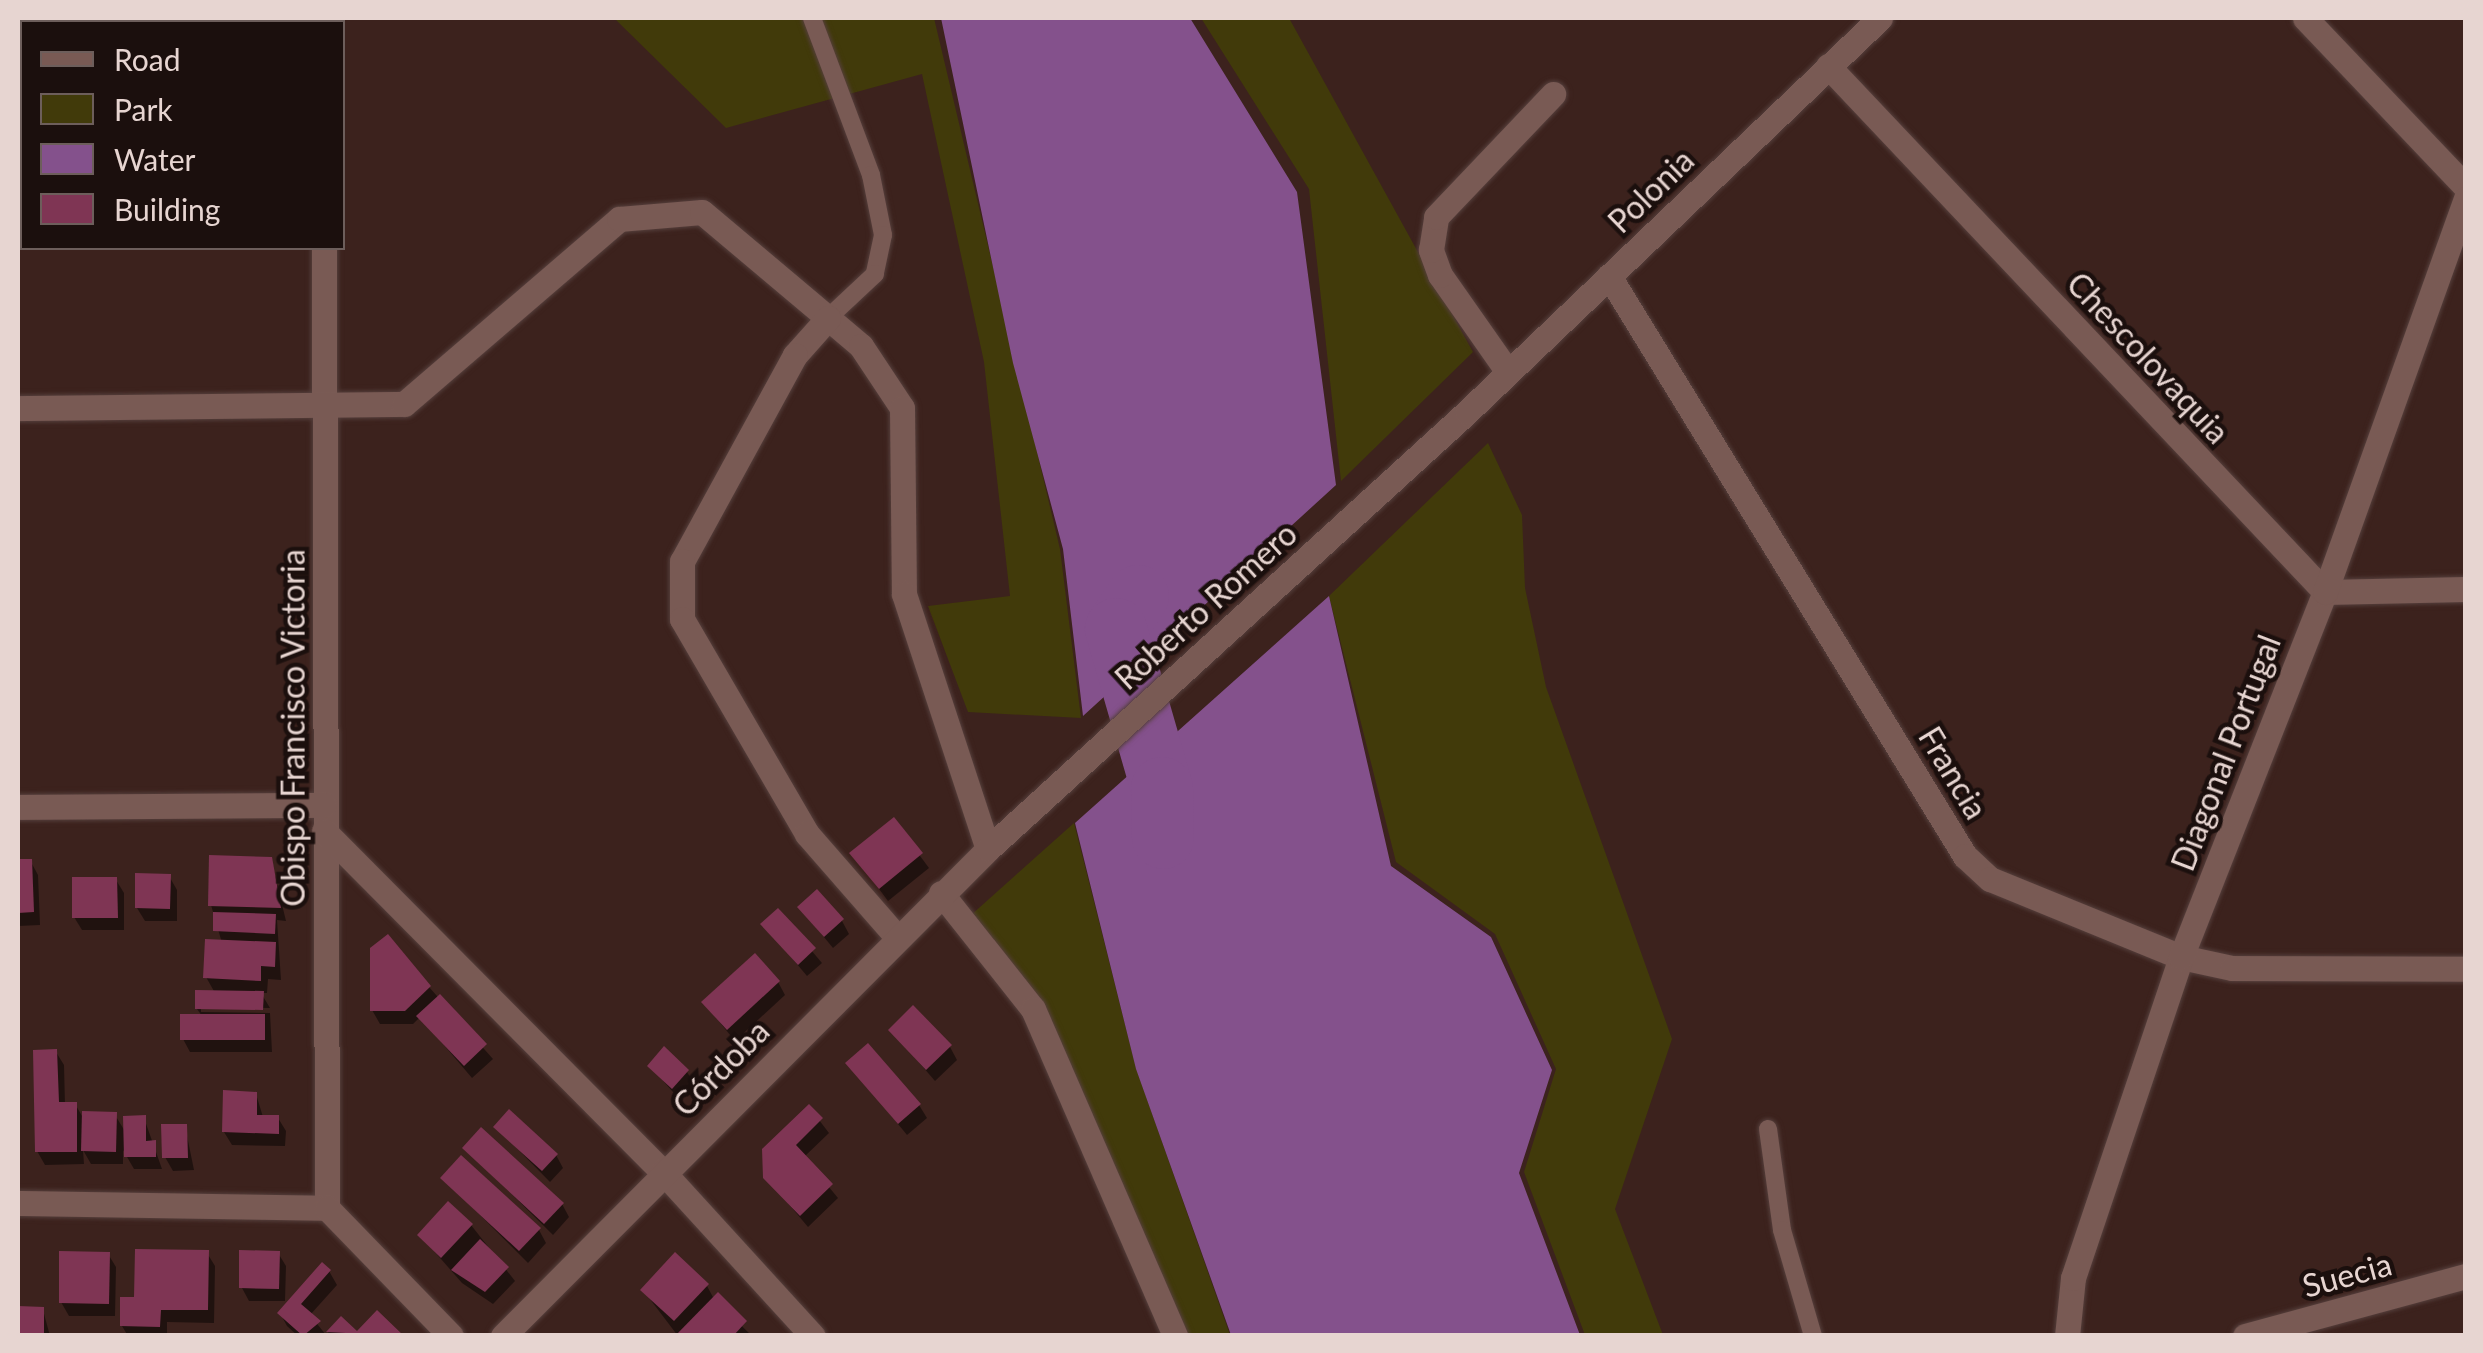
<!DOCTYPE html>
<meta charset="utf-8">
<style>
body{margin:0}
#map{position:relative;width:2483px;height:1353px;overflow:hidden;background:#3c221d;font-family:Lato,sans-serif}
div>[style]{position:absolute}
.green>*{inset:0;background:#413a0a}
.water>*{inset:0;background:#84518c}
.shadow>*{inset:0;background:#0007}
.river>*{height:62px;margin:-31px;padding:0 31px;transform-origin:31px;border-radius:31px;background:#84518c}
.building>*{inset:0;background:#7f3554}
.roads{filter:drop-shadow(0 0 2px #553f3c) drop-shadow(0 0 2px #553f3c)}
.service>*{height:18px;margin:-9px;padding:0 9px;transform-origin:9px;border-radius:9px;background:#795a54}
.minor>*{height:25px;margin:-12.5px;padding:0 12.5px;transform-origin:12.5px;border-radius:12.5px;background:#795a54}
.secondary>*{height:25px;margin:-12.5px;padding:0 12.5px;transform-origin:12.5px;border-radius:12.5px;background:#795a54}
span{translate:-50% -50%;white-space:nowrap;text-align:center;line-height:1.15;-webkit-text-stroke:9px #1b0f0d;paint-order:stroke}
.street-label{font-size:32px;color:#e7d5d1}
.frame{position:absolute;inset:0;border:20px solid #e7d5d1;pointer-events:none}
.legend{position:absolute;left:20px;top:20px;width:325px;height:230px;box-sizing:border-box;background:#1b0f0d;border:2px solid #6d5e5b;margin:0;padding:12px 18px;list-style:none;font-size:30px;color:#e7d5d1}
.legend li{display:flex;align-items:center;gap:20px;height:50px}
.legend b{width:50px;border:2px solid #6d5e5b}
</style>
<div id="map">
<div class="green">
<i style="clip-path:polygon(614px 18px,934px 18px,1060px 549px,1081px 718px,968px 712px,928px 606px,1010px 596px,984px 362px,922px 74px,726px 128px)"></i>
<i style="clip-path:polygon(1201px 18px,1289px 18px,1473px 352px,1341px 481px,1309px 189px)"></i>
<i style="clip-path:polygon(1488px 443px,1522px 515px,1525px 588px,1546px 687px,1672px 1039px,1615px 1209px,1663px 1335px,1585px 1335px,1524px 1172px,1556px 1069px,1495px 934px,1396px 862px,1329px 596px)"></i>
<i style="clip-path:polygon(1074px 823px,1136px 1068px,1230px 1335px,1189px 1335px,1038px 999px,970px 916px)"></i>
</div>
<div class="water">
<i style="clip-path:polygon(941px 18px,1190px 18px,1297px 192px,1336px 485px,1083px 716px,1063px 549px,1013px 363px)"></i>
<i style="clip-path:polygon(1329px 596px,1391px 866px,1491px 937px,1552px 1070px,1519px 1173px,1580px 1335px,1231px 1335px,1136px 1069px,1075px 823px)"></i>
</div>
<div class="shadow">
<i style="clip-path:polygon(894px 821px,929px 868px,888px 901px,853px 854px)"></i>
<i style="clip-path:polygon(271px 859px,286px 921px,277px 920px,281px 980px,268px 979px,267px 993px,261px 993px,270px 1008px,201px 1007px,201px 1012px,270px 1013px,272px 1052px,190px 1052px,183px 1039px,202px 1016px,197px 1009px,215px 993px,206px 977px,222px 943px,211px 905px)"></i>
<i style="clip-path:polygon(18px 862px,31px 862px,38px 875px,40px 925px,18px 926px)"></i>
<i style="clip-path:polygon(169px 876px,177px 890px,177px 921px,145px 921px,137px 908px)"></i>
<i style="clip-path:polygon(116px 880px,124px 893px,124px 930px,82px 930px,74px 917px)"></i>
<i style="clip-path:polygon(800px 908px,842px 921px,849px 934px,833px 948px)"></i>
<i style="clip-path:polygon(778px 911px,822px 963px,807px 976px,764px 925px)"></i>
<i style="clip-path:polygon(778px 982px,785px 995px,735px 1041px,704px 1003px)"></i>
<i style="clip-path:polygon(429px 987px,493px 1059px,472px 1078px,420px 1017px,413px 1024px,380px 1024px,372px 1010px)"></i>
<i style="clip-path:polygon(891px 1030px,950px 1047px,957px 1060px,935px 1081px)"></i>
<i style="clip-path:polygon(56px 1052px,64px 1065px,65px 1105px,75px 1104px,85px 1121px,115px 1115px,126px 1133px,144px 1118px,162px 1169px,134px 1169px,123px 1150px,123px 1164px,91px 1164px,83px 1150px,84px 1164px,45px 1165px,37px 1151px)"></i>
<i style="clip-path:polygon(849px 1064px,919px 1105px,927px 1118px,907px 1135px)"></i>
<i style="clip-path:polygon(650px 1066px,687px 1072px,695px 1085px,680px 1100px)"></i>
<i style="clip-path:polygon(256px 1094px,263px 1117px,278px 1118px,286px 1131px,285px 1146px,232px 1145px,224px 1132px)"></i>
<i style="clip-path:polygon(809px 1107px,829px 1133px,804px 1157px,838px 1198px,808px 1227px,766px 1177px)"></i>
<i style="clip-path:polygon(185px 1126px,194px 1170px,173px 1171px,165px 1157px)"></i>
<i style="clip-path:polygon(496px 1127px,556px 1155px,563px 1168px,550px 1182px)"></i>
<i style="clip-path:polygon(18px 1134px,20px 1177px,18px 1177px)"></i>
<i style="clip-path:polygon(465px 1148px,562px 1204px,569px 1217px,553px 1235px)"></i>
<i style="clip-path:polygon(443px 1178px,539px 1230px,546px 1243px,528px 1263px)"></i>
<i style="clip-path:polygon(471px 1225px,515px 1281px,493px 1304px,462px 1283px,420px 1235px)"></i>
<i style="clip-path:polygon(207px 1253px,215px 1266px,214px 1323px,167px 1322px,167px 1336px,128px 1336px,122px 1326px,137px 1300px)"></i>
<i style="clip-path:polygon(278px 1253px,286px 1266px,285px 1301px,249px 1301px,242px 1288px)"></i>
<i style="clip-path:polygon(108px 1254px,116px 1267px,115px 1316px,69px 1316px,61px 1302px)"></i>
<i style="clip-path:polygon(329px 1271px,337px 1285px,310px 1315px,326px 1335px,341px 1319px,358px 1334px,377px 1314px,400px 1336px,298px 1336px,287px 1326px,280px 1313px)"></i>
<i style="clip-path:polygon(707px 1286px,714px 1299px,752px 1336px,678px 1336px,643px 1290px)"></i>
<i style="clip-path:polygon(18px 1309px,43px 1310px,50px 1336px,18px 1336px)"></i>
</div>
<div class="river">
<i style="left:1138px;top:596px;width:40px;rotate:124deg"></i>
<i style="left:1116px;top:629px;width:166px;rotate:73.9deg"></i>
<i style="left:1162px;top:788px;width:50px;rotate:88.9deg"></i>
</div>
<div class="building">
<i style="clip-path:polygon(894px 817px,923px 853px,879px 889px,849px 853px)"></i>
<i style="clip-path:polygon(209px 855px,272px 857px,281px 908px,208px 906px)"></i>
<i style="clip-path:polygon(18px 859px,32px 859px,34px 912px,18px 913px)"></i>
<i style="clip-path:polygon(135px 873px,171px 874px,170px 909px,135px 908px)"></i>
<i style="clip-path:polygon(72px 877px,117px 877px,118px 918px,72px 918px)"></i>
<i style="clip-path:polygon(817px 889px,844px 919px,824px 937px,797px 907px)"></i>
<i style="clip-path:polygon(778px 908px,816px 948px,798px 965px,760px 924px)"></i>
<i style="clip-path:polygon(213px 912px,276px 914px,275px 934px,213px 931px)"></i>
<i style="clip-path:polygon(388px 934px,431px 986px,405px 1011px,370px 1011px,370px 948px)"></i>
<i style="clip-path:polygon(205px 939px,276px 942px,275px 967px,261px 966px,261px 981px,203px 978px)"></i>
<i style="clip-path:polygon(755px 953px,780px 981px,727px 1030px,701px 1002px)"></i>
<i style="clip-path:polygon(195px 990px,264px 991px,263px 1010px,195px 1009px)"></i>
<i style="clip-path:polygon(440px 994px,487px 1044px,464px 1066px,416px 1016px)"></i>
<i style="clip-path:polygon(913px 1005px,952px 1045px,926px 1070px,888px 1030px)"></i>
<i style="clip-path:polygon(180px 1014px,265px 1014px,265px 1040px,180px 1040px)"></i>
<i style="clip-path:polygon(868px 1043px,921px 1104px,898px 1124px,845px 1063px)"></i>
<i style="clip-path:polygon(664px 1046px,689px 1070px,672px 1089px,647px 1066px)"></i>
<i style="clip-path:polygon(57px 1049px,59px 1102px,77px 1102px,77px 1152px,35px 1152px,33px 1050px)"></i>
<i style="clip-path:polygon(223px 1090px,257px 1092px,257px 1115px,279px 1115px,279px 1134px,222px 1132px)"></i>
<i style="clip-path:polygon(809px 1104px,823px 1118px,796px 1145px,833px 1184px,800px 1216px,763px 1178px,762px 1149px)"></i>
<i style="clip-path:polygon(509px 1109px,558px 1154px,542px 1171px,493px 1127px)"></i>
<i style="clip-path:polygon(82px 1111px,117px 1112px,116px 1152px,81px 1151px)"></i>
<i style="clip-path:polygon(146px 1115px,146px 1141px,156px 1140px,156px 1157px,124px 1157px,123px 1116px)"></i>
<i style="clip-path:polygon(161px 1124px,187px 1124px,188px 1158px,162px 1158px)"></i>
<i style="clip-path:polygon(481px 1127px,564px 1203px,544px 1224px,462px 1148px)"></i>
<i style="clip-path:polygon(461px 1155px,541px 1228px,519px 1251px,440px 1178px)"></i>
<i style="clip-path:polygon(448px 1201px,473px 1224px,441px 1258px,417px 1235px)"></i>
<i style="clip-path:polygon(480px 1239px,509px 1267px,485px 1292px,451px 1270px)"></i>
<i style="clip-path:polygon(135px 1249px,209px 1250px,208px 1310px,161px 1310px,160px 1327px,120px 1326px,120px 1297px,134px 1297px)"></i>
<i style="clip-path:polygon(239px 1250px,280px 1251px,279px 1289px,239px 1288px)"></i>
<i style="clip-path:polygon(59px 1251px,110px 1252px,109px 1304px,59px 1303px)"></i>
<i style="clip-path:polygon(675px 1252px,709px 1284px,674px 1321px,640px 1290px)"></i>
<i style="clip-path:polygon(322px 1262px,331px 1270px,301px 1304px,321px 1321px,303px 1336px,277px 1313px)"></i>
<i style="clip-path:polygon(718px 1292px,747px 1321px,733px 1336px,675px 1336px)"></i>
<i style="clip-path:polygon(18px 1306px,44px 1307px,44px 1336px,18px 1336px)"></i>
<i style="clip-path:polygon(377px 1310px,404px 1336px,326px 1332px,341px 1316px,357px 1331px)"></i>
</div>
<div class="roads">
<div class="service">
<i style="left:812px;top:18px;width:168px;rotate:69.4deg"></i>
<i style="left:871px;top:175px;width:61px;rotate:78.7deg"></i>
<i style="left:883px;top:235px;width:40px;rotate:102deg"></i>
<i style="left:875px;top:274px;width:64px;rotate:136.9deg"></i>
<i style="left:1768px;top:1129px;width:102px;rotate:82.1deg"></i>
<i style="left:1782px;top:1230px;width:110px;rotate:73.7deg"></i>
</div>
<div class="minor">
<i style="left:320px;top:18px;width:4px;rotate:76deg"></i>
<i style="left:2305px;top:18px;width:233px;rotate:46.4deg"></i>
<i style="left:324px;top:248px;width:960px;rotate:89.82deg"></i>
<i style="left:1609px;top:276px;width:681px;rotate:58.46deg"></i>
<i style="left:1965px;top:856px;width:34px;rotate:43deg"></i>
<i style="left:1990px;top:879px;width:206px;rotate:22.2deg"></i>
<i style="left:2181px;top:957px;width:52px;rotate:12.2deg"></i>
<i style="left:2232px;top:968px;width:234px;rotate:0.2deg"></i>
<i style="left:828px;top:318px;width:43px;rotate:40.3deg"></i>
<i style="left:861px;top:346px;width:74px;rotate:56.5deg"></i>
<i style="left:902px;top:408px;width:186px;rotate:89.4deg"></i>
<i style="left:904px;top:594px;width:268px;rotate:71.8deg"></i>
<i style="left:1508px;top:372px;width:118px;rotate:-125deg"></i>
<i style="left:1440px;top:275px;width:27px;rotate:-110deg"></i>
<i style="left:1431px;top:250px;width:33px;rotate:-81deg"></i>
<i style="left:1436px;top:217px;width:170px;rotate:-46.4deg"></i>
<i style="left:18px;top:408px;width:386px;rotate:-0.6deg"></i>
<i style="left:404px;top:404px;width:284px;rotate:-40.7deg"></i>
<i style="left:619px;top:219px;width:83px;rotate:-4.8deg"></i>
<i style="left:702px;top:212px;width:165px;rotate:40.1deg"></i>
<i style="left:828px;top:318px;width:50px;rotate:131.7deg"></i>
<i style="left:795px;top:355px;width:235px;rotate:118.7deg"></i>
<i style="left:682px;top:561px;width:58px;rotate:90deg"></i>
<i style="left:682px;top:619px;width:249px;rotate:59.8deg"></i>
<i style="left:807px;top:834px;width:137px;rotate:48.9deg"></i>
<i style="left:18px;top:807px;width:306px;rotate:-0.4deg"></i>
<i style="left:324px;top:831px;width:481px;rotate:45.2deg"></i>
<i style="left:663px;top:1172px;width:222px;rotate:47.6deg"></i>
<i style="left:941px;top:893px;width:148px;rotate:51.6deg"></i>
<i style="left:1033px;top:1009px;width:357px;rotate:66.5deg"></i>
<i style="left:18px;top:1203px;width:309px;rotate:0.9deg"></i>
<i style="left:327px;top:1208px;width:178px;rotate:45.9deg"></i>
<i style="left:2067px;top:1336px;width:58px;rotate:-84.1deg"></i>
<i style="left:2073px;top:1278px;width:339px;rotate:-71.4deg"></i>
<i style="left:2181px;top:957px;width:392px;rotate:-68.5deg"></i>
<i style="left:2325px;top:592px;width:141px;rotate:-1.2deg"></i>
<i style="left:2245px;top:1336px;width:229px;rotate:-15.2deg"></i>
</div>
<div class="secondary">
<i style="left:1828px;top:66px;width:724px;rotate:46.62deg"></i>
<i style="left:2325px;top:592px;width:418px;rotate:-70.3deg"></i>
<i style="left:503px;top:1336px;width:687px;rotate:-45.12deg"></i>
<i style="left:988px;top:849px;width:648px;rotate:-42.37deg"></i>
<i style="left:1467px;top:412px;width:571px;rotate:-43.65deg"></i>
</div>
</div>
<div class="street-label">
<span style="left:1651px;top:191px;rotate:-44deg">Polonia</span>
<span style="left:2148px;top:358px;rotate:47deg">Chescolovaquia</span>
<span style="left:1206px;top:606px;rotate:-42deg">Roberto Romero</span>
<span style="left:293px;top:728px;rotate:-90deg">Obispo Francisco Victoria</span>
<span style="left:2226px;top:753px;rotate:-69deg">Diagonal Portugal</span>
<span style="left:1953px;top:773px;rotate:59deg">Francia</span>
<span style="left:721px;top:1068px;rotate:-45deg">Córdoba</span>
<span style="left:2347px;top:1275px;rotate:-15deg">Suecia</span>
</div>
<div class="frame"></div>
<ul class="legend">
<li><b style="height:12px;background:#795a54"></b>Road</li>
<li><b style="height:28px;background:#413a0a"></b>Park</li>
<li><b style="height:28px;background:#84518c"></b>Water</li>
<li><b style="height:28px;background:#7f3554"></b>Building</li>
</ul>
</div>
